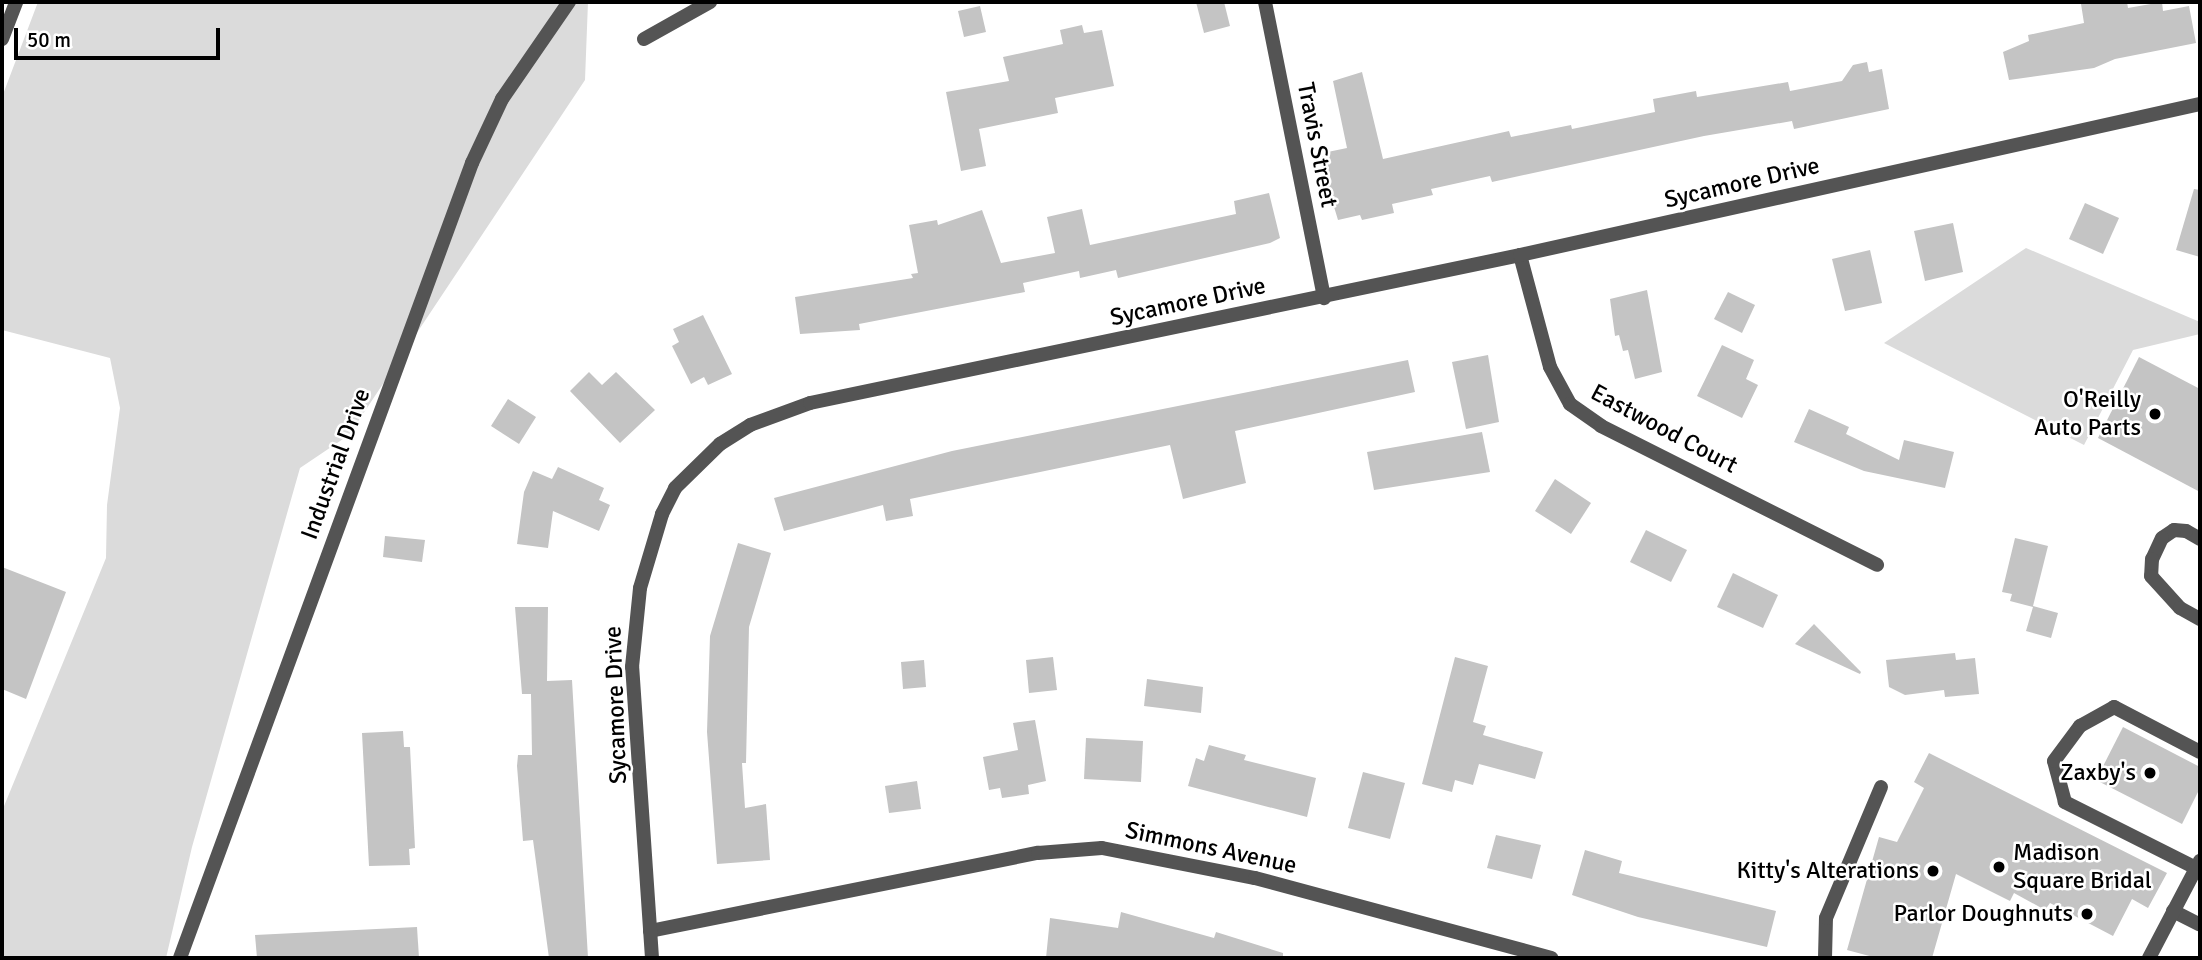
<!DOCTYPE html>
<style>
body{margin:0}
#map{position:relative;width:2202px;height:960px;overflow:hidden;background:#fff;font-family:Signika,sans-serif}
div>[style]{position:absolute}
.green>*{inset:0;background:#dbdbdb}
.building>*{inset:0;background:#c4c4c4}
.service>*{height:14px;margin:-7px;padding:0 7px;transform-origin:7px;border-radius:7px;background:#545454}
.minor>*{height:14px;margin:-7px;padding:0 7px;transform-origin:7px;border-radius:7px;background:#545454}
.tertiary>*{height:14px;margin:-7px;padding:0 7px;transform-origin:7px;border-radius:7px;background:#545454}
.dots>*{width:19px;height:19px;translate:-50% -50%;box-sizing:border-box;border:4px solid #fff;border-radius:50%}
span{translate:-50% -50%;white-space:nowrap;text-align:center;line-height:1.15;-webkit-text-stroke:5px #fff;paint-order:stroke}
.street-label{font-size:24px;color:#000}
.poi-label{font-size:24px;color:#000}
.right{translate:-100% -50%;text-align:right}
.left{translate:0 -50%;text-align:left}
.frame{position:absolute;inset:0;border:4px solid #000;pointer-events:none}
.scale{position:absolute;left:14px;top:28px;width:206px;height:32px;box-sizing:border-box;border:4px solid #000;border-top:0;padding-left:9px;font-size:21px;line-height:24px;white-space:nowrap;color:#000;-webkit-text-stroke:5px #fff;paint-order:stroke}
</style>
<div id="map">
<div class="green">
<i style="clip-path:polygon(38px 2px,588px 2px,585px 80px,349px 435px,300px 468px,192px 847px,166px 958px,2px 958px,2px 811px,106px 558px,107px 505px,120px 408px,110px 358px,2px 330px,2px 97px)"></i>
<i style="clip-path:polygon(2026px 248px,2200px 322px,2200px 334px,2133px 350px,2084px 445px,1884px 343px)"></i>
</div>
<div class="building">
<i style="clip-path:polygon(1196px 2px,1224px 2px,1230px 26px,1204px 33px)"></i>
<i style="clip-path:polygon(2094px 2px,2127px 2px,2128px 8px,2162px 2px,2163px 11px,2189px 6px,2196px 43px,2115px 59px,2094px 68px,2009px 80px,2003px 52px,2029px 41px,2028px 35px,2084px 23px,2081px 4px)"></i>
<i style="clip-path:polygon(980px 6px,986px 32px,964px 37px,958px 11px)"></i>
<i style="clip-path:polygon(1082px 25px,1084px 33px,1102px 30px,1114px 86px,1055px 98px,1058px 113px,979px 129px,986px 166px,961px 171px,946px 92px,1009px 81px,1003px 57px,1063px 44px,1060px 30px)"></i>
<i style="clip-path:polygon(1867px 62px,1869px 72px,1882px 69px,1889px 109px,1794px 129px,1792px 121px,1704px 136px,1492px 182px,1490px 176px,1431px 189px,1433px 195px,1392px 204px,1394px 213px,1362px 220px,1360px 215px,1338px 220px,1318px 154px,1347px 148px,1333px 81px,1362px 72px,1383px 159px,1509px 131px,1511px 137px,1571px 125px,1572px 129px,1655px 112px,1653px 99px,1696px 91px,1697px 97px,1788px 82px,1790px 91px,1842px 81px,1853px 65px)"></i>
<i style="clip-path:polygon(2194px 189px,2200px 190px,2200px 257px,2176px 250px)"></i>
<i style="clip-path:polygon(1269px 193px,1280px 238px,1270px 243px,1118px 278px,1116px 270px,1080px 278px,1079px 271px,1023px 283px,1025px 292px,859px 324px,860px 330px,800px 334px,795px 297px,913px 278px,911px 274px,918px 273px,909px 225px,937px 220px,938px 225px,982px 210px,1001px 263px,1055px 253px,1047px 217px,1082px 209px,1090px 245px,1236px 214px,1234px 201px)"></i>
<i style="clip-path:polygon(2085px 203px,2119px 218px,2103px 254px,2069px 239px)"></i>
<i style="clip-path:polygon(1953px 223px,1963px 272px,1925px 281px,1914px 231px)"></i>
<i style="clip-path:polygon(1870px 250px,1882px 303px,1845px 311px,1832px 259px)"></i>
<i style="clip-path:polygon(1647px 290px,1662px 372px,1635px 379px,1628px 350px,1623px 351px,1619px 335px,1615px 336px,1610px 299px)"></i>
<i style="clip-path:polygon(1728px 292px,1755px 305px,1742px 333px,1714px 319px)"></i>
<i style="clip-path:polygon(703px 315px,732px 374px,708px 385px,704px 377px,691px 384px,672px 346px,679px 342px,673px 329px)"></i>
<i style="clip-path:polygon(1722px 345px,1754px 360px,1746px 379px,1758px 385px,1742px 418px,1697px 396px)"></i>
<i style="clip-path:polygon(1488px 355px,1499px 422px,1466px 429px,1452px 362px)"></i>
<i style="clip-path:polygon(2139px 357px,2200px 389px,2200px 492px,2098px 438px)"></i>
<i style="clip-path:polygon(1408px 360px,1415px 392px,1235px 431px,1246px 483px,1183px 499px,1170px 445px,910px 499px,913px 516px,886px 521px,883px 505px,784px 531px,774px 498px,952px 451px)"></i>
<i style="clip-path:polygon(589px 372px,602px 385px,616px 372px,655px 410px,620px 443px,570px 391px)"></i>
<i style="clip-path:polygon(508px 399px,536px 417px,519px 444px,491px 426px)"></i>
<i style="clip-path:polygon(1809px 409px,1849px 427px,1846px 434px,1899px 460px,1904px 440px,1954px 452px,1945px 488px,1864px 471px,1794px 442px)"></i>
<i style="clip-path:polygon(1482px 432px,1490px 472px,1374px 490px,1367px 452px)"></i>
<i style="clip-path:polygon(558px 467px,604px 488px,599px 500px,610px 505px,599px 531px,553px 511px,548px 548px,517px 544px,524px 492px,533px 471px,552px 479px)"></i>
<i style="clip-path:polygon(1555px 479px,1591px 503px,1571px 534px,1535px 511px)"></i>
<i style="clip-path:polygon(1646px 530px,1687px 550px,1671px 582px,1630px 562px)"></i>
<i style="clip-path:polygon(385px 536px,425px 540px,422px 562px,383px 557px)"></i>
<i style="clip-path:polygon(2015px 538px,2048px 546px,2033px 606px,2058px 613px,2051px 638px,2026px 631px,2033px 607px,2010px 601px,2012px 594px,2002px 592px)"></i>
<i style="clip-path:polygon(738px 543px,771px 553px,749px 627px,746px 763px,742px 763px,745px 808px,766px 804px,770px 860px,717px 864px,707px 732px,710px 636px)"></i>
<i style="clip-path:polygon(2px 567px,66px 592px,26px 699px,2px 689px)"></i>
<i style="clip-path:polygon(1733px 573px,1778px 595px,1763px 628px,1717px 607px)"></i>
<i style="clip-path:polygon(515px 607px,548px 607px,547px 681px,572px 680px,588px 958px,549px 958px,533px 840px,523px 841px,517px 766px,518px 755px,532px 755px,531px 694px,522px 694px)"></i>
<i style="clip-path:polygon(1814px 624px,1861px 672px,1860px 674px,1795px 644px)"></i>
<i style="clip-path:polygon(1955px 653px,1956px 660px,1975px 658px,1979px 694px,1945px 697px,1944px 690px,1905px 695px,1889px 687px,1886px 660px)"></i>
<i style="clip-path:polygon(1053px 657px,1057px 690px,1029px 693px,1026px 660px)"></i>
<i style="clip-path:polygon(1455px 657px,1488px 666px,1473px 722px,1486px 726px,1483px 735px,1543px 752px,1535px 779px,1479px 764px,1473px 785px,1455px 780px,1452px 792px,1422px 784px)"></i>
<i style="clip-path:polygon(924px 660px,926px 687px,903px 689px,901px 662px)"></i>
<i style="clip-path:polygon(1147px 679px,1203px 687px,1201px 713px,1144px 706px)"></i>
<i style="clip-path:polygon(1035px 720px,1046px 781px,1028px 785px,1029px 794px,1002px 798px,1000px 788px,989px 790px,983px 757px,1018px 750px,1013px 723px)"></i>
<i style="clip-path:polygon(2123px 727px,2200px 767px,2200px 788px,2182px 824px,2096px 780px)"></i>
<i style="clip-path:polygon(403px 731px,404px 747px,410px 747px,415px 848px,409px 849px,410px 865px,369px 866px,362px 733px)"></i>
<i style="clip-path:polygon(1086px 738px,1143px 741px,1141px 782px,1084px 779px)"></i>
<i style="clip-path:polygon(1209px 745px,1246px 755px,1244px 760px,1316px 778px,1307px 817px,1188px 786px,1196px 758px,1204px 761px)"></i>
<i style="clip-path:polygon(1929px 753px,2167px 873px,2148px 908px,2132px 899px,2113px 936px,2050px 903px,2045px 910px,2014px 893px,2010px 901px,1956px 874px,1932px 958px,1877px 958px,1847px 950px,1879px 837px,1897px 842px,1924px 788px,1914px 782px)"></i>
<i style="clip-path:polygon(1363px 772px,1405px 783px,1390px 839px,1348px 828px)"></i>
<i style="clip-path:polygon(917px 781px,921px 809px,889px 813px,885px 786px)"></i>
<i style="clip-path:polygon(1496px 835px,1541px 845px,1532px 879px,1487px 868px)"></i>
<i style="clip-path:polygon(1585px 850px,1622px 861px,1619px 873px,1776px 911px,1767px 947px,1638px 917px,1572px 895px)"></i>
<i style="clip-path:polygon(1121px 912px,1214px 938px,1216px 932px,1283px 953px,1283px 958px,1046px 958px,1050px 918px,1118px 928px)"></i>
<i style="clip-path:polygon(417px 927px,419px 958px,257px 958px,255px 935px)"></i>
</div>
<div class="service">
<i style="left:644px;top:39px;width:76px;rotate:-29.3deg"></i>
<i style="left:2200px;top:539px;width:16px;rotate:-150deg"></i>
<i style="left:2186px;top:531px;width:12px;rotate:-175deg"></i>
<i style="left:2174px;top:530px;width:14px;rotate:146deg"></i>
<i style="left:2162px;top:538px;width:23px;rotate:115deg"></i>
<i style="left:2152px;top:559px;width:17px;rotate:93deg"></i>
<i style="left:2151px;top:576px;width:43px;rotate:47.8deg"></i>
<i style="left:2180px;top:608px;width:23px;rotate:29deg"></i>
<i style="left:2196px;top:868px;width:147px;rotate:-153.3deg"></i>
<i style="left:2065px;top:802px;width:42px;rotate:-105deg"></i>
<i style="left:2054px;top:761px;width:44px;rotate:-53.4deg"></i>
<i style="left:2080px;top:726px;width:39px;rotate:-29deg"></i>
<i style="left:2114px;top:707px;width:97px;rotate:27.6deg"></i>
<i style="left:2173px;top:911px;width:30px;rotate:27deg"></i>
<i style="left:1825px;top:958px;width:40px;rotate:-88.6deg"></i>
<i style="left:1826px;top:918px;width:142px;rotate:-67.2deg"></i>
<i style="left:2149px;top:958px;width:110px;rotate:-62.3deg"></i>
</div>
<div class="minor">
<i style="left:1265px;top:2px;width:302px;rotate:78.7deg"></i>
<i style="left:2px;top:39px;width:40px;rotate:-69deg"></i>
<i style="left:1520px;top:255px;width:116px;rotate:75deg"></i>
<i style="left:1550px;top:367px;width:42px;rotate:61.6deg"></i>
<i style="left:1570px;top:404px;width:38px;rotate:35deg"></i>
<i style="left:1601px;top:426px;width:309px;rotate:26.7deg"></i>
<i style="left:650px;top:931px;width:396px;rotate:-11.4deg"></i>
<i style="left:1038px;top:853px;width:64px;rotate:-4.5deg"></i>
<i style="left:1102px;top:848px;width:156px;rotate:11.1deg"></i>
<i style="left:1255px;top:878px;width:307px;rotate:15.1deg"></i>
<i style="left:652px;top:958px;width:292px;rotate:-93.9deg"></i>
<i style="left:632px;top:667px;width:79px;rotate:-84.2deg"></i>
<i style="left:640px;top:588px;width:77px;rotate:-73.4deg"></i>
<i style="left:662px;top:514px;width:29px;rotate:-63deg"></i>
<i style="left:675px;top:488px;width:63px;rotate:-44.4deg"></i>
<i style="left:720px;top:444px;width:36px;rotate:-32deg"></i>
<i style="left:750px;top:425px;width:64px;rotate:-20.1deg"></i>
<i style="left:810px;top:403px;width:725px;rotate:-11.77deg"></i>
<i style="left:1520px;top:255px;width:697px;rotate:-12.52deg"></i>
</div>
<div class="tertiary">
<i style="left:180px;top:958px;width:847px;rotate:-69.83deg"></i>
<i style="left:472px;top:163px;width:71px;rotate:-64.9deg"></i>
<i style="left:502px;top:99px;width:118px;rotate:-55.4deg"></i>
</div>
<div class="dots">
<i style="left:2155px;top:414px;background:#000"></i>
<i style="left:2150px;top:773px;background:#000"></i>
<i style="left:1999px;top:867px;background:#000"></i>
<i style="left:1933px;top:871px;background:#000"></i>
<i style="left:2087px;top:914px;background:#000"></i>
</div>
<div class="street-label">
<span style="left:1317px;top:145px;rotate:79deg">Travis Street</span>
<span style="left:1742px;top:183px;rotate:-13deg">Sycamore Drive</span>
<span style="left:1188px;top:302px;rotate:-12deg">Sycamore Drive</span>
<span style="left:1664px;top:429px;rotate:28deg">Eastwood Court</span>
<span style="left:336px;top:464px;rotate:-70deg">Industrial Drive</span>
<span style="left:616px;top:705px;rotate:-92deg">Sycamore Drive</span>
<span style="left:1211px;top:848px;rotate:12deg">Simmons Avenue</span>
</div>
<div class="poi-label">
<span class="right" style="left:2141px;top:414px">O'Reilly<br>Auto Parts</span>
<span class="right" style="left:2136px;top:773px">Zaxby's</span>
<span class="left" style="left:2013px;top:867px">Madison<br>Square Bridal</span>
<span class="right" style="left:1919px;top:871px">Kitty's Alterations</span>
<span class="right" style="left:2073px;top:914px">Parlor Doughnuts</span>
</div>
<div class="frame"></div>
<div class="scale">50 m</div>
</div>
